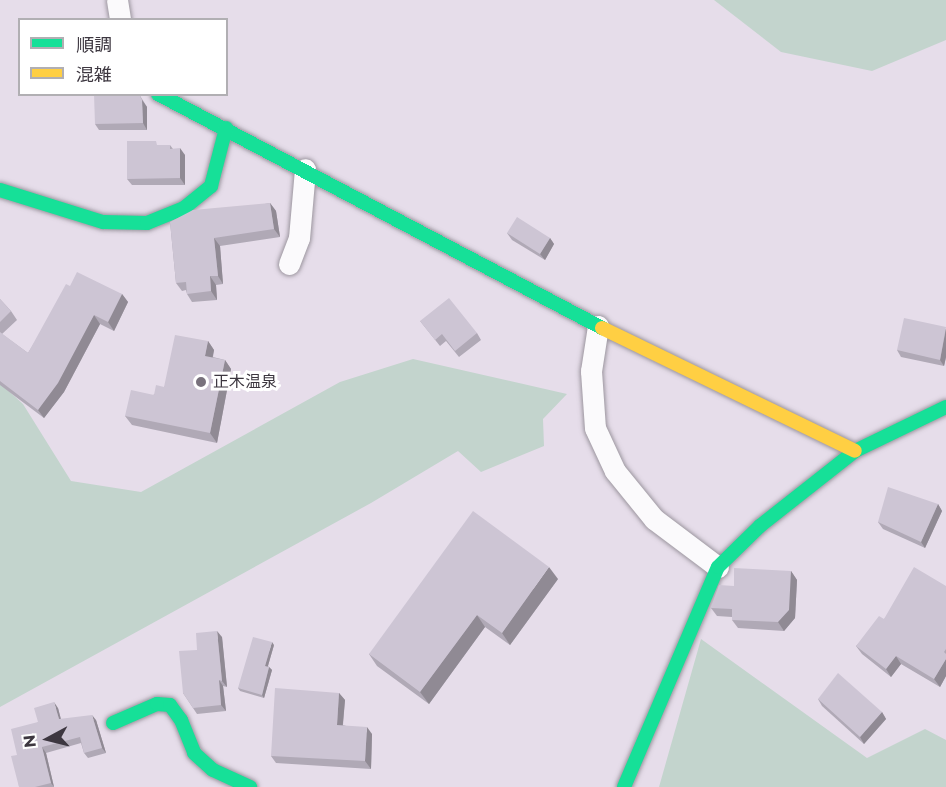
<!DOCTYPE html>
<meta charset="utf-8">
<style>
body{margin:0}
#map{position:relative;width:946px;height:787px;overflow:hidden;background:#e6ddea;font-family:Montserrat,"Noto Sans JP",sans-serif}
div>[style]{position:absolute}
.green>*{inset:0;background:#c3d4cd}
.roads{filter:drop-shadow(0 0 2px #9c969f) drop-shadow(0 0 2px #9c969f)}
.street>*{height:21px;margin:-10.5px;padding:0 10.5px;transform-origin:10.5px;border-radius:10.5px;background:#fbfafc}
.fast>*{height:14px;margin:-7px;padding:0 7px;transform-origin:7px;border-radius:7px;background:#16e098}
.slow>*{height:14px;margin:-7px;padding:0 7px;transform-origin:7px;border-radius:7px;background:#ffcf43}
.wall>*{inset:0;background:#b0a9b6}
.shaded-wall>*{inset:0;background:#908a94}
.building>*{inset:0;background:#cdc5d4}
.dots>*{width:16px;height:16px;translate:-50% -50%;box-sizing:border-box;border:3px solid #fff;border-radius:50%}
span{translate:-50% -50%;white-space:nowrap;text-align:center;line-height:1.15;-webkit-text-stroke:6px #fff;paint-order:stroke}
.poi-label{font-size:16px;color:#3d3740}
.left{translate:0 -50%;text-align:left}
.legend{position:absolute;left:18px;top:18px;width:210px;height:78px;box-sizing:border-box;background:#fff;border:2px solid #b1afb3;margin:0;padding:8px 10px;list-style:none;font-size:18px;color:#3d3740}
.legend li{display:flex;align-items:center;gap:12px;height:30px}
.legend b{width:30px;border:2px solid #b1afb3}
.north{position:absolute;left:18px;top:709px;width:60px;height:60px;-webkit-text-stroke:4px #fff;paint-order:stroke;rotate:263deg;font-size:16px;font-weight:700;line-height:24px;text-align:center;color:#3d3740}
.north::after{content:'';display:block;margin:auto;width:21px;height:27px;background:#3d3740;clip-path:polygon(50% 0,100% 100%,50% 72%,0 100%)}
</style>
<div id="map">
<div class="green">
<i style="clip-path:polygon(714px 0,946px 0,946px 40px,872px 71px,781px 52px)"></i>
<i style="clip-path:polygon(413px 359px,567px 394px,543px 419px,544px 446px,481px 472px,458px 451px,371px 503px,0 707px,0 383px,23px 404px,71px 481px,141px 492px,340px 382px)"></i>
<i style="clip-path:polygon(701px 639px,867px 758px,925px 729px,946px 740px,946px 787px,659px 787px)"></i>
</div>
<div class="roads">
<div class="street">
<i style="left:117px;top:0;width:20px;rotate:81deg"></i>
<i style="left:289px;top:264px;width:28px;rotate:-69deg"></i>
<i style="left:299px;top:238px;width:69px;rotate:-85deg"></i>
<i style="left:598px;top:326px;width:46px;rotate:98.8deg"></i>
<i style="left:591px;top:371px;width:57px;rotate:86deg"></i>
<i style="left:595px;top:428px;width:47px;rotate:65.1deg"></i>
<i style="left:615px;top:471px;width:62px;rotate:50.9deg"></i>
<i style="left:654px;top:519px;width:80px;rotate:36.9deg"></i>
</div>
<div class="fast">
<i style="left:158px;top:94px;width:502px;rotate:27.79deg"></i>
<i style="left:0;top:190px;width:108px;rotate:17.3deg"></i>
<i style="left:103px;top:222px;width:44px;rotate:1.3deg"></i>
<i style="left:147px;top:223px;width:40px;rotate:-22deg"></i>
<i style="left:184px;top:208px;width:35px;rotate:-39deg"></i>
<i style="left:211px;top:186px;width:60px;rotate:-75.5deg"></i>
<i style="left:113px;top:723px;width:48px;rotate:-23.4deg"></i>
<i style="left:157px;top:704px;width:13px;rotate:4deg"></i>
<i style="left:170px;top:705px;width:19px;rotate:54deg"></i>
<i style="left:181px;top:720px;width:35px;rotate:68deg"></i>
<i style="left:194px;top:753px;width:25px;rotate:42deg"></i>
<i style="left:213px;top:770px;width:41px;rotate:24.7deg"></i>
<i style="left:624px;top:787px;width:239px;rotate:-66.9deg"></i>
<i style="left:718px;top:567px;width:59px;rotate:-44.3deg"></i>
<i style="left:760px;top:526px;width:121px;rotate:-38.3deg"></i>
<i style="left:855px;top:451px;width:101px;rotate:-25.8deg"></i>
</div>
<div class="slow">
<i style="left:602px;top:328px;width:281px;rotate:25.9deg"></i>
</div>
</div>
<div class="wall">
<i style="clip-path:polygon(139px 94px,147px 107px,147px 130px,99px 130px,95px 124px)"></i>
<i style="clip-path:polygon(159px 145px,170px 145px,173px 149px,185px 155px,185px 185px,132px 185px,127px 179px)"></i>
<i style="clip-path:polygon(270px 203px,276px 211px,280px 237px,220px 246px,223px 284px,216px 285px,217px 300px,192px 302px,187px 294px,186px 290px,182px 291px,176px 283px,170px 222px)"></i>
<i style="clip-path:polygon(507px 233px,550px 238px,554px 244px,545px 260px,512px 240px)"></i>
<i style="clip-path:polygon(70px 286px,122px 294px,128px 302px,114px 331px,100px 324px,64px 392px,44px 418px,0 385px,0 299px,11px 311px,17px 320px,2px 334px,28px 353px)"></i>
<i style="clip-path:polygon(420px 321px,477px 333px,481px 340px,459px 357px,446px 341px,440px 346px)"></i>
<i style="clip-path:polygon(946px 329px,946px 357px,944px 366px,901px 357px,897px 350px)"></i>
<i style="clip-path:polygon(208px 341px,214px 350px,213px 357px,225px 360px,231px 369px,217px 443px,132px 425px,125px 416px,164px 387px)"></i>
<i style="clip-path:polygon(938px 504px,942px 511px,925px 548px,883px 529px,878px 522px)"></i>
<i style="clip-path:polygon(791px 571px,797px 580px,795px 618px,784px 631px,738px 628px,732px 620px,732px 617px,717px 616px,711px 608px,734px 586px)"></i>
<i style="clip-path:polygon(558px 579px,510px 645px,485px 627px,429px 704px,377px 666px,369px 654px)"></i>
<i style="clip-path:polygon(946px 586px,946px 676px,940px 687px,901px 664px,891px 677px,862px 654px,856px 646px,884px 619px)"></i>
<i style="clip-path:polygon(222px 637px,227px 687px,223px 686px,226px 711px,197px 714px,183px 693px,197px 650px)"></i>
<i style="clip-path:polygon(274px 645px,268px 666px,272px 670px,264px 698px,240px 691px,238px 688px)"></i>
<i style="clip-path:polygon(339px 693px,345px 700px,343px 725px,372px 734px,371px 769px,276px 763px,271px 756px)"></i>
<i style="clip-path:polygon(818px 699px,882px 712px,886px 719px,864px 744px,822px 706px)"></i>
<i style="clip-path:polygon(58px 708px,61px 719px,96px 720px,106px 753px,88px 758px,84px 753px,81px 743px,46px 753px,54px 787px,19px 787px,17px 755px,38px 722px)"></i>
</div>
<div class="shaded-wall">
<i style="clip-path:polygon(142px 100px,147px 107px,147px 130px,143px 123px)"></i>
<i style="clip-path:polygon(180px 148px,185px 155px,185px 185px,180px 178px)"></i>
<i style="clip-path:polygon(270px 203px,276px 211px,280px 237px,274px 229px)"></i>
<i style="clip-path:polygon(214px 238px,220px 246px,223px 284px,218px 276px)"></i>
<i style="clip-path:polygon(550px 238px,554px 244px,545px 260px,540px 254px)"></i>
<i style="clip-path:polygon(210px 276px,216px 285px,217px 300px,211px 291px)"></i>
<i style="clip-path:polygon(122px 294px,128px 302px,114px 331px,108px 322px)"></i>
<i style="clip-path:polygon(94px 315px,100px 324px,64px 392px,44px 418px,38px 410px)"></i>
<i style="clip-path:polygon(946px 329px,946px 357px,944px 366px,940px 360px)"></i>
<i style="clip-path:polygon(208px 341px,214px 350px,211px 365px,205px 356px)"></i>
<i style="clip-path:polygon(225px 360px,231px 369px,217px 443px,210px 433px)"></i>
<i style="clip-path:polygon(938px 504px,942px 511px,925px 548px,921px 542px)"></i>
<i style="clip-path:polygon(549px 567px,558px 579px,510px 645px,502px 633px)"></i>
<i style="clip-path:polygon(791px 571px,797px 580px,795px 618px,784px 631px,778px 622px)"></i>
<i style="clip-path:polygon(477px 615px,485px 627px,429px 704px,420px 692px)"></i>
<i style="clip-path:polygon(217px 631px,222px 637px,227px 687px,222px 681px)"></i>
<i style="clip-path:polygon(272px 642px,274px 645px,267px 669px,265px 666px)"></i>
<i style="clip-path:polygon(896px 656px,901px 664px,891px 677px,886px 669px)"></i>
<i style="clip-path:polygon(946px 659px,946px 676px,940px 687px,934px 679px)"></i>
<i style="clip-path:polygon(269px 667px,272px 670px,264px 698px,262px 695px)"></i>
<i style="clip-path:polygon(219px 680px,223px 686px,226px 711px,221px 705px)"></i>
<i style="clip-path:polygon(339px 693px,345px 700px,342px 733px,337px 725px)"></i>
<i style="clip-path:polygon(54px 702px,58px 708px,62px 724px,59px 719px)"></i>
<i style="clip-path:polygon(882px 712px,886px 719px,864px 744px,860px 737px)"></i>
<i style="clip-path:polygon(92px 715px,96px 720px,106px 753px,102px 748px)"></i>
<i style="clip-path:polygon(367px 727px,372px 734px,371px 769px,365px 761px)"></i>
<i style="clip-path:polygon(42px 747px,46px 753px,54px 787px,51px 783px)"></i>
</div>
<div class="building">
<i style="clip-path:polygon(94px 94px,139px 94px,142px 100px,143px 123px,95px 124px)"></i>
<i style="clip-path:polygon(127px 141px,156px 141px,157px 145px,170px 145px,170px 149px,180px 148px,180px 178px,127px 179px)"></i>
<i style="clip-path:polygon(270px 203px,274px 229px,214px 238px,218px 276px,210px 276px,211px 291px,187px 294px,186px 282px,176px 283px,170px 222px,193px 210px)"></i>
<i style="clip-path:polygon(517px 217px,550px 238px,540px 254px,507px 233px)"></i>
<i style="clip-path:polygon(77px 272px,122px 294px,108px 322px,94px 315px,58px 383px,38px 410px,0 381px,0 332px,28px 353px,66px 284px,70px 286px)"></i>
<i style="clip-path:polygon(449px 298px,477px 333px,455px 351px,442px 334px,435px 340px,420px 321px)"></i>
<i style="clip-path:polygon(0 299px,11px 311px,0 322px)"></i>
<i style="clip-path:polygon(904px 318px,946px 327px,940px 360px,897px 350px)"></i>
<i style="clip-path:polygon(175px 335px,208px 341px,205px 356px,225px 360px,210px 433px,125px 416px,131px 390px,154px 395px,156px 385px,164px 387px)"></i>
<i style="clip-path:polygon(888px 487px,938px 504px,921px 542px,878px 522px)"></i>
<i style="clip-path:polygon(473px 511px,549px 567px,502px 633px,477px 615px,420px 692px,369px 654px)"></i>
<i style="clip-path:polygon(914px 567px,946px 586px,946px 649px,944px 652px,946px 654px,946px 659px,934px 679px,896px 656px,886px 669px,856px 646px,879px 616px,884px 619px)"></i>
<i style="clip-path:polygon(734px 568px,791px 571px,789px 610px,778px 622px,732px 620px,732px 609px,711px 608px,719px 585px,734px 586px)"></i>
<i style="clip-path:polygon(217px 631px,222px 681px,219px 680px,221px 705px,193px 708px,183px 693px,179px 651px,197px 650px,196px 633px)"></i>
<i style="clip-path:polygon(253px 637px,272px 642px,265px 666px,269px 667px,262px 695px,238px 688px)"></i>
<i style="clip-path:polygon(838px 673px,882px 712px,860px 737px,818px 699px)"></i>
<i style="clip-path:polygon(275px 688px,339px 693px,337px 725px,367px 727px,365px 761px,271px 756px)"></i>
<i style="clip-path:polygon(54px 702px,59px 719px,92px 715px,102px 748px,84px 753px,80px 737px,42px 747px,51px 783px,35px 787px,19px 787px,11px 756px,17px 755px,11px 729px,38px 722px,34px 708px)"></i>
</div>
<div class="dots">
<i style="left:201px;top:382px;background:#78717c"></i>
</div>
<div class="poi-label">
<span class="left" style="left:213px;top:382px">正木温泉</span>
</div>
<ul class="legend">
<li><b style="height:8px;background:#16e098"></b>順調</li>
<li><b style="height:8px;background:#ffcf43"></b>混雑</li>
</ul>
<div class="north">N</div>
</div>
